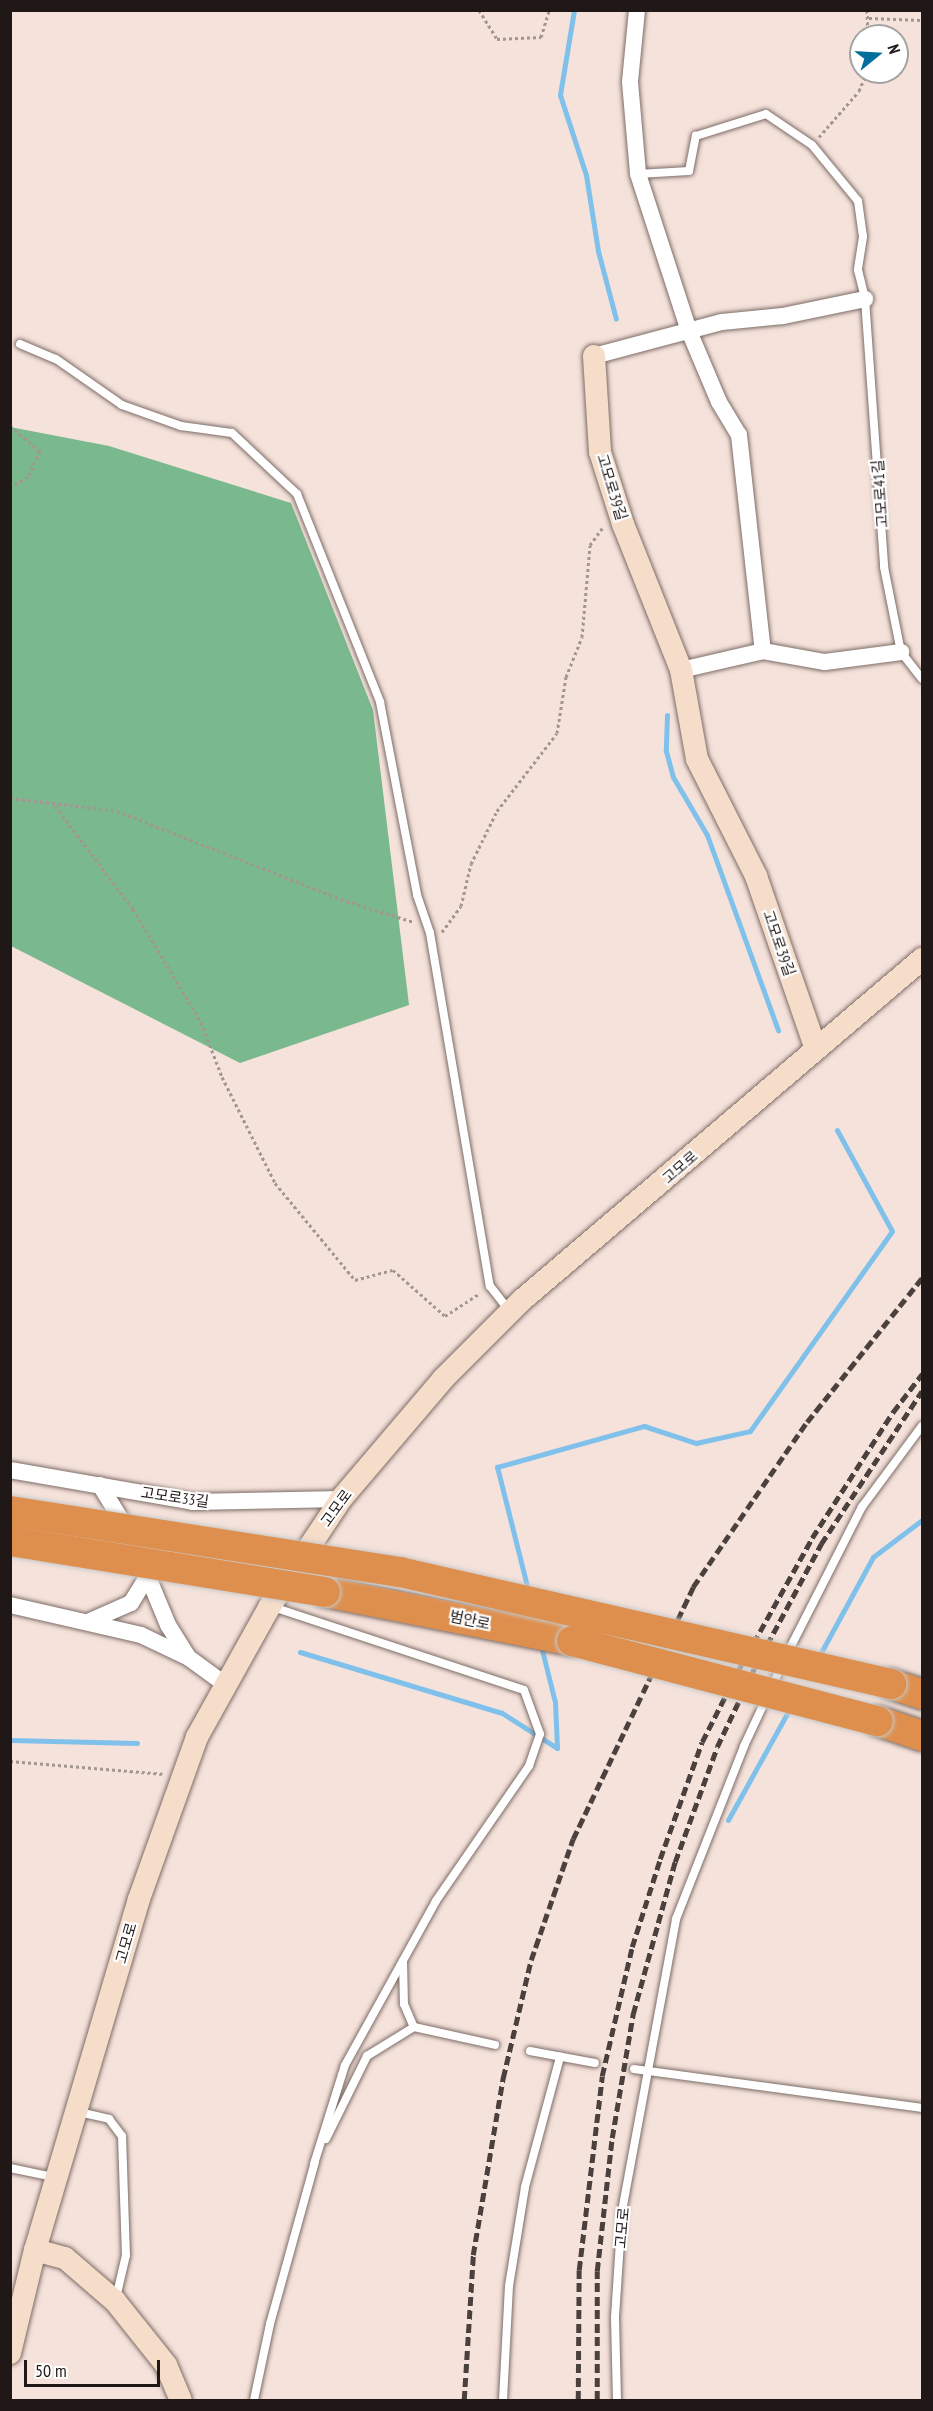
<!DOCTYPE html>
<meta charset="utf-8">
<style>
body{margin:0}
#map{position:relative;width:933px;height:2411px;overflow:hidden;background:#f5e2db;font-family:"PT Sans Narrow","Noto Sans KR",sans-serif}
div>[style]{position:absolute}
.forest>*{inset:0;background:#7ab88e}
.stream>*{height:5px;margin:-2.5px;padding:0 2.5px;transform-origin:2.5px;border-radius:2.5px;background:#80c1eb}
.path>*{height:3px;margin-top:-1.5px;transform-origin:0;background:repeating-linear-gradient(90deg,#a39590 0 3px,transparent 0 6px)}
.roads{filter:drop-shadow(0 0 2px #7d6d67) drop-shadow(0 0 2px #7d6d67)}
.lane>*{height:8px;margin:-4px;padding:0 4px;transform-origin:4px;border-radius:4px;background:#fff}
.street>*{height:16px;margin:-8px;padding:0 8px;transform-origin:8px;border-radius:8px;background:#fff}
.secondary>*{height:22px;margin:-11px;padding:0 11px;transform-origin:11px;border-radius:11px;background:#f5ddca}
.highway>*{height:30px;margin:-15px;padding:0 15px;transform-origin:15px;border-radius:15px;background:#de8f4e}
.rail>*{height:4.5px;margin-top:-2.25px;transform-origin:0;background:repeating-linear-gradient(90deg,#4a413e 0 9px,transparent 0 13.5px)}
.bridges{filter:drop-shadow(0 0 2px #c9c8c7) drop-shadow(0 0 2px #c9c8c7)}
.highway-bridge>*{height:30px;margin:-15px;padding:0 15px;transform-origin:15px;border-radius:15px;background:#de8f4e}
span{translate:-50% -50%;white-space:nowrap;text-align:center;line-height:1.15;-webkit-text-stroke:4.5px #fff;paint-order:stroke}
.street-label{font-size:15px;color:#1f1816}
.frame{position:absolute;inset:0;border:12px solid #1f1816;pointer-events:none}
.north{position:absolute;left:849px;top:24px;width:60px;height:60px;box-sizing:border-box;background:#fff;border:2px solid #a5a3a2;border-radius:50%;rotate:72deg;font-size:16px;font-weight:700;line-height:24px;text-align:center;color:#1f1816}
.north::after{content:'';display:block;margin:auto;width:21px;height:27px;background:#006f9b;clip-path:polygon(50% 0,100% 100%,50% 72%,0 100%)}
.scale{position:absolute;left:24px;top:2360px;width:136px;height:27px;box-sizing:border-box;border:3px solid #1f1816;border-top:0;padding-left:8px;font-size:18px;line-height:21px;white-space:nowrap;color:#1f1816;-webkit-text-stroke:4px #fff;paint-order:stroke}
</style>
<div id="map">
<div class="forest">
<i style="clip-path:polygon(10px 427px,109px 446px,291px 503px,373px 710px,409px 1005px,240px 1063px,11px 946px)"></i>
</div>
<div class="stream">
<i style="left:574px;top:10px;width:86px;rotate:99.4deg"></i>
<i style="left:560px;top:95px;width:84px;rotate:72deg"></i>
<i style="left:586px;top:175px;width:77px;rotate:81deg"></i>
<i style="left:598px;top:251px;width:70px;rotate:75.2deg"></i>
<i style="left:667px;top:715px;width:36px;rotate:92deg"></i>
<i style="left:666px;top:751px;width:27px;rotate:75deg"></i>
<i style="left:673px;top:777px;width:67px;rotate:59.6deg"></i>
<i style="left:707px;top:835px;width:208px;rotate:70deg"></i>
<i style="left:528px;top:1590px;width:127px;rotate:-104.1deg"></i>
<i style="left:497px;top:1467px;width:153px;rotate:-15.6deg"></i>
<i style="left:644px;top:1426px;width:55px;rotate:18.1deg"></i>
<i style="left:696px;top:1443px;width:55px;rotate:-12.5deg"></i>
<i style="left:750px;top:1431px;width:245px;rotate:-54.6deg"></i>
<i style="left:892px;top:1231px;width:115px;rotate:-118.6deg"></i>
<i style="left:541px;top:1646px;width:58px;rotate:76deg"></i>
<i style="left:555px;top:1702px;width:46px;rotate:87.5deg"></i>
<i style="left:300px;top:1652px;width:211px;rotate:16.8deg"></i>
<i style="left:502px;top:1713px;width:65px;rotate:32.5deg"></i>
<i style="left:818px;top:1658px;width:115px;rotate:-61.4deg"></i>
<i style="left:873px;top:1557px;width:61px;rotate:-37.1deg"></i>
<i style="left:10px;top:1740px;width:127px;rotate:1.4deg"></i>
<i style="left:728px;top:1820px;width:128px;rotate:-61deg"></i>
</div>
<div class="path">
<i style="left:479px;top:10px;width:34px;rotate:58deg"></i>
<i style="left:497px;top:39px;width:44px;rotate:-2.6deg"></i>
<i style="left:541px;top:37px;width:28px;rotate:-73deg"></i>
<i style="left:867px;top:10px;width:26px;rotate:88deg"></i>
<i style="left:869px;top:18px;width:53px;rotate:2.2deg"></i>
<i style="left:819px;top:137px;width:61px;rotate:-49deg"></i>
<i style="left:859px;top:91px;width:21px;rotate:-67deg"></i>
<i style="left:10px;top:426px;width:39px;rotate:40deg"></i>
<i style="left:40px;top:451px;width:29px;rotate:115deg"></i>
<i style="left:28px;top:477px;width:21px;rotate:151deg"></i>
<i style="left:10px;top:798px;width:108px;rotate:6.9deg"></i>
<i style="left:117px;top:811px;width:246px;rotate:21.5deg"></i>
<i style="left:346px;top:901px;width:71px;rotate:17.2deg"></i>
<i style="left:55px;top:806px;width:129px;rotate:52.9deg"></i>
<i style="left:133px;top:909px;width:132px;rotate:59deg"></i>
<i style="left:201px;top:1022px;width:59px;rotate:69.1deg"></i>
<i style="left:222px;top:1077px;width:119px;rotate:63.4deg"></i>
<i style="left:275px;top:1183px;width:126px;rotate:50.5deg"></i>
<i style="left:355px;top:1280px;width:39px;rotate:-15deg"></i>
<i style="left:393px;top:1270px;width:69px;rotate:41.5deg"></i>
<i style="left:445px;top:1316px;width:42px;rotate:-33.3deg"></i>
<i style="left:442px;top:932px;width:32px;rotate:-54deg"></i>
<i style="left:461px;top:906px;width:43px;rotate:-76.6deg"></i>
<i style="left:471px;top:864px;width:59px;rotate:-63.9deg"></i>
<i style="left:497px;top:811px;width:98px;rotate:-52.4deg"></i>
<i style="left:557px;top:733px;width:57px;rotate:-80.9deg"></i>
<i style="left:566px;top:677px;width:43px;rotate:-68.2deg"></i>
<i style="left:582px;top:637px;width:92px;rotate:-85deg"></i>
<i style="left:590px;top:545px;width:22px;rotate:-54deg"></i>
<i style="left:10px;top:1761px;width:155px;rotate:4.8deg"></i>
</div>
<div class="roads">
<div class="lane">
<i style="left:638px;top:174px;width:51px;rotate:-3.4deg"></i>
<i style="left:689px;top:171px;width:36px;rotate:-79deg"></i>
<i style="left:696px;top:136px;width:73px;rotate:-17.4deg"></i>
<i style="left:766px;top:114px;width:55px;rotate:34deg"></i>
<i style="left:812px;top:145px;width:72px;rotate:50.6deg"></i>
<i style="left:858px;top:201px;width:36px;rotate:82deg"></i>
<i style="left:863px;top:237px;width:33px;rotate:99deg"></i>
<i style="left:858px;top:270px;width:30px;rotate:76deg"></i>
<i style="left:865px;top:299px;width:269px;rotate:85.9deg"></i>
<i style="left:884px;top:567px;width:87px;rotate:78.7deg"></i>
<i style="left:901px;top:652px;width:34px;rotate:52deg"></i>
<i style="left:20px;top:344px;width:39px;rotate:23deg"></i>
<i style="left:56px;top:359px;width:80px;rotate:34.9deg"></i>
<i style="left:122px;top:405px;width:63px;rotate:19.6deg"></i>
<i style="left:181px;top:426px;width:51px;rotate:7.8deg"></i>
<i style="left:232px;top:433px;width:89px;rotate:43.2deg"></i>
<i style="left:297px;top:494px;width:224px;rotate:68.2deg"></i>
<i style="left:380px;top:702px;width:197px;rotate:79.1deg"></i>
<i style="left:417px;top:895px;width:40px;rotate:71.1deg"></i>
<i style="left:430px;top:933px;width:358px;rotate:80.4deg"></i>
<i style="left:490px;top:1286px;width:33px;rotate:52deg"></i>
<i style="left:273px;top:1607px;width:264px;rotate:18.3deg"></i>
<i style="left:524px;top:1690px;width:47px;rotate:70deg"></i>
<i style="left:540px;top:1734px;width:34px;rotate:109deg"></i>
<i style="left:529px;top:1766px;width:164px;rotate:124.6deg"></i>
<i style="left:436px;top:1901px;width:188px;rotate:119deg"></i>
<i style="left:345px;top:2065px;width:104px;rotate:107.4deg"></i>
<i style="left:787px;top:1654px;width:165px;rotate:-63deg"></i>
<i style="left:862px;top:1507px;width:101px;rotate:-53.5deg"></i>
<i style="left:403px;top:1961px;width:43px;rotate:88.7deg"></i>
<i style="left:404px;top:2004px;width:25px;rotate:67deg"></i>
<i style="left:530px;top:2051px;width:66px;rotate:10.5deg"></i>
<i style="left:634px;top:2069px;width:291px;rotate:7.7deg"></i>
<i style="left:79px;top:2112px;width:31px;rotate:13deg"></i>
<i style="left:109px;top:2119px;width:21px;rotate:53deg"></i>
<i style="left:122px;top:2136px;width:119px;rotate:88.1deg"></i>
<i style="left:126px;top:2255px;width:44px;rotate:103.1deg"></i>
<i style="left:326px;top:2139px;width:93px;rotate:-63.7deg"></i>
<i style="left:367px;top:2056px;width:55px;rotate:-31.7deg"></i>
<i style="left:414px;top:2027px;width:83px;rotate:12.5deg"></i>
<i style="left:10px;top:2168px;width:45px;rotate:11.6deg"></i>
<i style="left:254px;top:2400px;width:78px;rotate:-78.1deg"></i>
<i style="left:270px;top:2324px;width:168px;rotate:-74.5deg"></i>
<i style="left:503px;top:2400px;width:114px;rotate:-87deg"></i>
<i style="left:509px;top:2286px;width:100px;rotate:-80.8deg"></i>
<i style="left:525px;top:2187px;width:135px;rotate:-74.9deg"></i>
<i style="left:617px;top:2400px;width:83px;rotate:-91.4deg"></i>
<i style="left:615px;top:2317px;width:106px;rotate:-86.2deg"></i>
<i style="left:622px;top:2211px;width:297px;rotate:-79.5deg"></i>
<i style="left:676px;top:1919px;width:186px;rotate:-68.5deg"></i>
<i style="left:744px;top:1746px;width:89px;rotate:-64.9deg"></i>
</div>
<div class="street">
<i style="left:637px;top:10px;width:72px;rotate:95.6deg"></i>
<i style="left:630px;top:82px;width:92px;rotate:85deg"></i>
<i style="left:638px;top:174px;width:165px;rotate:72deg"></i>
<i style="left:689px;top:331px;width:77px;rotate:67.1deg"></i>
<i style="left:719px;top:402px;width:39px;rotate:59deg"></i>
<i style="left:739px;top:435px;width:217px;rotate:83.7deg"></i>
<i style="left:594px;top:356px;width:132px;rotate:-14.9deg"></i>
<i style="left:722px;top:322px;width:61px;rotate:-5.6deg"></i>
<i style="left:783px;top:316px;width:84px;rotate:-11.7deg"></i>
<i style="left:681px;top:670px;width:84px;rotate:-13deg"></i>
<i style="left:763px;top:651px;width:63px;rotate:10.1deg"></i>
<i style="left:825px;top:662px;width:77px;rotate:-7.5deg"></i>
<i style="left:10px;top:1470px;width:186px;rotate:9.9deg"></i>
<i style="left:193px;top:1502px;width:148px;rotate:-1.2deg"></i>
<i style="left:100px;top:1485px;width:54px;rotate:58.7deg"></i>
<i style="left:141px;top:1560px;width:70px;rotate:67.4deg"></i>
<i style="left:168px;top:1625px;width:36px;rotate:58deg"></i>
<i style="left:10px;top:1605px;width:134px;rotate:12.9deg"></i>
<i style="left:141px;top:1635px;width:53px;rotate:25.6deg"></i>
<i style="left:189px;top:1658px;width:46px;rotate:36.1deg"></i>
<i style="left:90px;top:1621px;width:45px;rotate:-23.7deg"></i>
<i style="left:131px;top:1603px;width:32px;rotate:-58deg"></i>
</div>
<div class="secondary">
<i style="left:594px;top:356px;width:96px;rotate:86.4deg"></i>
<i style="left:600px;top:452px;width:76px;rotate:72.3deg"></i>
<i style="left:623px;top:524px;width:157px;rotate:68.3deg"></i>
<i style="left:681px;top:670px;width:90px;rotate:79.8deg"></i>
<i style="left:697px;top:759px;width:131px;rotate:63.2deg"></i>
<i style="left:756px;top:876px;width:183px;rotate:70.9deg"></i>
<i style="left:35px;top:2250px;width:31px;rotate:15deg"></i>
<i style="left:65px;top:2258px;width:66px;rotate:40.7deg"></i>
<i style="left:115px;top:2301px;width:82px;rotate:51.4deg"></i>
<i style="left:166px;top:2365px;width:38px;rotate:67deg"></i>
<i style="left:10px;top:2353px;width:106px;rotate:-76.4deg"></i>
<i style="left:35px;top:2250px;width:366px;rotate:-73.5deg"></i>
<i style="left:139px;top:1899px;width:172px;rotate:-70.3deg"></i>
<i style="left:197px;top:1737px;width:150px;rotate:-60.9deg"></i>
<i style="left:270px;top:1606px;width:128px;rotate:-56.4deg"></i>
<i style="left:341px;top:1499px;width:157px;rotate:-49.6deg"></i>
<i style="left:443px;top:1379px;width:112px;rotate:-45deg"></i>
<i style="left:522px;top:1300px;width:526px;rotate:-40.45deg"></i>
</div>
<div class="highway">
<i style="left:325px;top:1592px;width:252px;rotate:11.2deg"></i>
<i style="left:891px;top:1684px;width:33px;rotate:18deg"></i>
<i style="left:878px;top:1721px;width:46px;rotate:18.8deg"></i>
</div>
</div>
<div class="rail">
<i style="left:464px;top:2400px;width:145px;rotate:-86.4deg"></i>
<i style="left:473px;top:2255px;width:180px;rotate:-80.4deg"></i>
<i style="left:503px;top:2078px;width:121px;rotate:-76.7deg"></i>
<i style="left:531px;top:1960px;width:128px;rotate:-70.9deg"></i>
<i style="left:573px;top:1839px;width:279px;rotate:-64.5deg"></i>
<i style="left:693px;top:1587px;width:201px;rotate:-55.4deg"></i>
<i style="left:807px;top:1422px;width:184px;rotate:-51.4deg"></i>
<i style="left:578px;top:2400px;width:130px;rotate:-89.6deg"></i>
<i style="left:579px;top:2270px;width:195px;rotate:-83.2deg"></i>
<i style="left:602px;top:2076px;width:132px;rotate:-76.9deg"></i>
<i style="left:632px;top:1947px;width:92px;rotate:-72.3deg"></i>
<i style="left:660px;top:1859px;width:124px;rotate:-70.3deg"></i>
<i style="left:702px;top:1742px;width:84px;rotate:-63.1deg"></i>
<i style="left:740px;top:1667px;width:148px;rotate:-60.8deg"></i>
<i style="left:812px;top:1538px;width:150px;rotate:-57.3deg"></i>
<i style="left:893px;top:1412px;width:48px;rotate:-52.7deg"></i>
<i style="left:597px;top:2400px;width:129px;rotate:-90deg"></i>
<i style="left:597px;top:2271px;width:134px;rotate:-83.6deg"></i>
<i style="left:612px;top:2138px;width:126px;rotate:-80.4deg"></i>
<i style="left:633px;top:2014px;width:158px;rotate:-74.6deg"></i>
<i style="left:675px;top:1862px;width:122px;rotate:-69.9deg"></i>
<i style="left:717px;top:1747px;width:86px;rotate:-64.6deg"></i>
<i style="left:754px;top:1669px;width:142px;rotate:-61.8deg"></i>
<i style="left:821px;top:1544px;width:183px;rotate:-56.6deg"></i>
</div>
<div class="bridges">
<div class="highway-bridge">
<i style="left:10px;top:1511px;width:395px;rotate:8.9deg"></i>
<i style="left:400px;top:1572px;width:504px;rotate:12.85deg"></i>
<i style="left:10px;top:1541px;width:319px;rotate:9.2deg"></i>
<i style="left:572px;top:1641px;width:316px;rotate:14.7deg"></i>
</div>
</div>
<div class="street-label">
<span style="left:612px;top:487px;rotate:73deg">고모로39길</span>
<span style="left:880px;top:494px;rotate:-94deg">고모로41길</span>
<span style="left:779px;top:943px;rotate:71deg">고모로39길</span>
<span style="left:680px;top:1167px;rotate:-41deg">고모로</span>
<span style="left:175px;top:1497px;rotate:8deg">고모로33길</span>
<span style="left:336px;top:1508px;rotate:-54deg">고모로</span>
<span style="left:470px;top:1620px;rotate:12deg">범안로</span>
<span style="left:126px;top:1943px;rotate:-74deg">고모로</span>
<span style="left:622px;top:2228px;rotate:-85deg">고모로</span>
</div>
<div class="frame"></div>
<div class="north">N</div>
<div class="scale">50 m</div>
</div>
